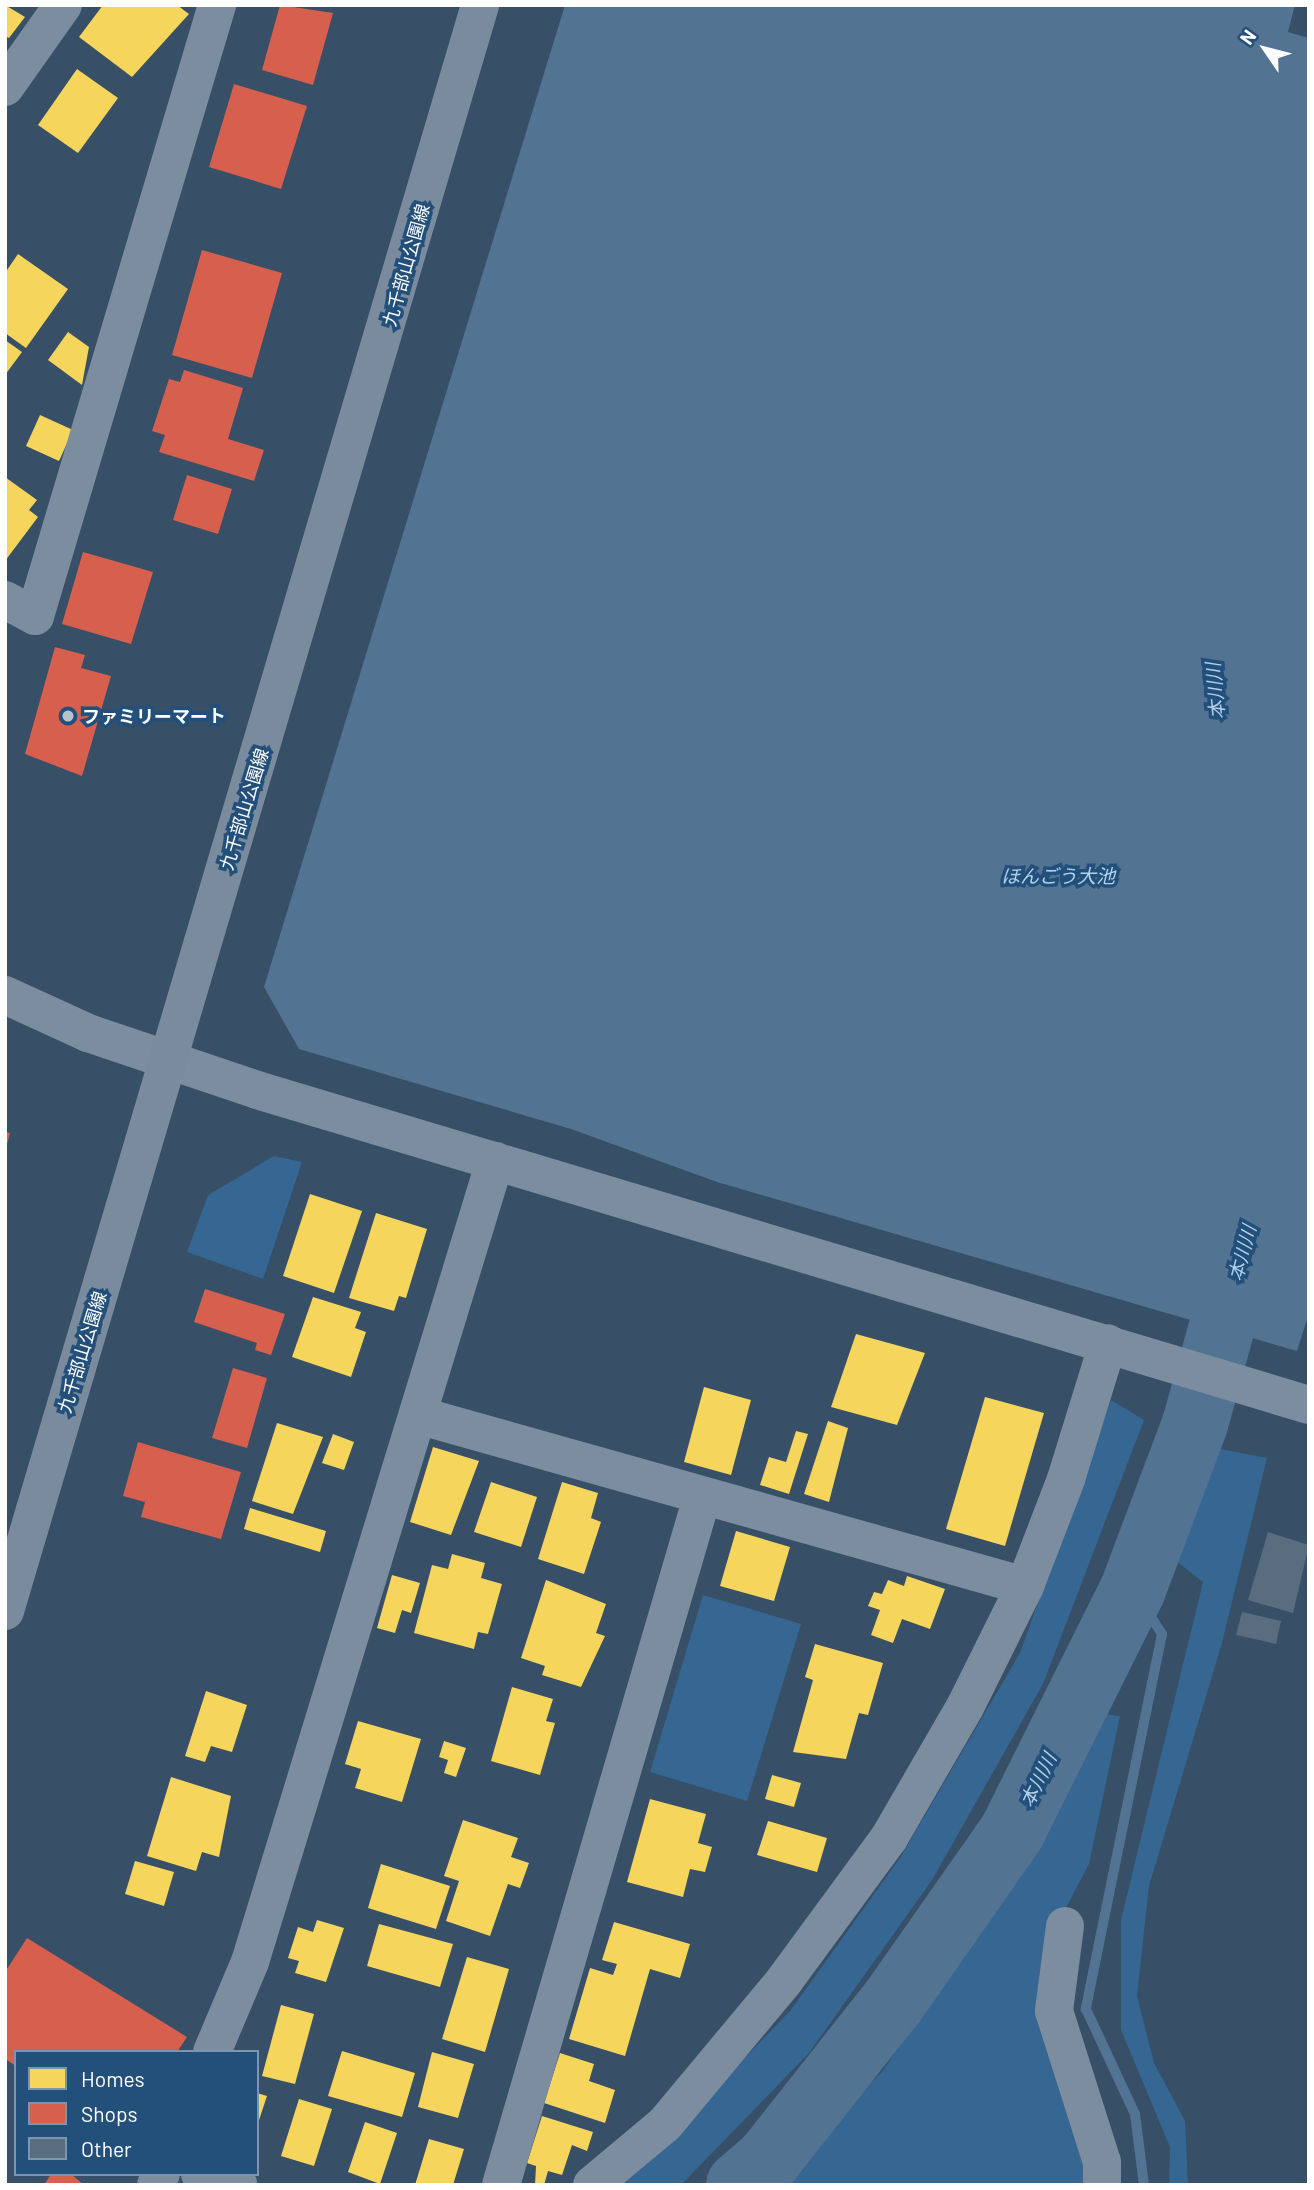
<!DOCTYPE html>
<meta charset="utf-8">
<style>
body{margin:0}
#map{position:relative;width:1314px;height:2190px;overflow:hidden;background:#374f67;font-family:Barlow,"Noto Sans JP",sans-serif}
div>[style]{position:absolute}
.green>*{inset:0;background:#366692}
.water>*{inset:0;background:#537393}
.homes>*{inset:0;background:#f6d55c}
.shops>*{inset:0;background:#d6604d}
.stream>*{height:10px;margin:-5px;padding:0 5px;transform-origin:5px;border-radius:5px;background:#537393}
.river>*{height:66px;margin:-33px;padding:0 33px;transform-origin:33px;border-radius:33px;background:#537393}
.building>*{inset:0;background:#5a6d7f}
.minor>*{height:38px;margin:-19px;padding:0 19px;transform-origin:19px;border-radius:19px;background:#7b8d9e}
.major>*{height:38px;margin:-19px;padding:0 19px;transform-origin:19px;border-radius:19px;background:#7a8b9d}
.dots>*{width:19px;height:19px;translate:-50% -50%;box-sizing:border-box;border:4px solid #23507b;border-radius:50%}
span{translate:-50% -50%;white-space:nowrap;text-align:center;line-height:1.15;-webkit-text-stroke:7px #23507b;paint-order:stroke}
.street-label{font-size:18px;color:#fff}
.poi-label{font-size:18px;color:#fff;font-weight:700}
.left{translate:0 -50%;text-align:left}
.water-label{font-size:19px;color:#b1d1ed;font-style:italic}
.frame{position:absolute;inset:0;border:7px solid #fff;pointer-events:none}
.legend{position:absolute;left:14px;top:2050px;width:245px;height:126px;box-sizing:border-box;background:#23507b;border:2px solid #7b96b0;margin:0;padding:9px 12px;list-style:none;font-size:21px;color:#fff}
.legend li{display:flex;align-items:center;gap:14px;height:35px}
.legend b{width:35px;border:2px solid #7b96b0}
.north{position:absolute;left:1230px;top:14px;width:70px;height:70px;-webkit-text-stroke:5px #23507b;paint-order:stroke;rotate:305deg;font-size:19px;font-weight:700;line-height:28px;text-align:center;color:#fff}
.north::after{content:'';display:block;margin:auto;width:24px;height:32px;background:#fff;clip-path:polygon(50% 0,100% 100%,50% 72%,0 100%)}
</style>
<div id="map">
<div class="green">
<i style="clip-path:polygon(274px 1156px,302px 1162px,263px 1279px,187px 1252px,208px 1195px)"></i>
<i style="clip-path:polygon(1111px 1400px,1144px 1420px,1043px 1684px,932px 1880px,809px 2053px,681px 2185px,622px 2185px,790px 2011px,900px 1858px,1020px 1653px)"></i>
<i style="clip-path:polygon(1215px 1448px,1267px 1458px,1222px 1643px,1149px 1886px,1137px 1996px,1154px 2063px,1185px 2121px,1188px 2185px,1169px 2185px,1170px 2147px,1121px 2030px,1121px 1920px,1203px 1582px,1175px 1560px)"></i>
<i style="clip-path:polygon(703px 1595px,801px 1624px,747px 1801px,650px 1772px)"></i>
<i style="clip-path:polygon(1097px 1713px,1120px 1716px,1089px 1864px,1060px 1919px,1089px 2185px,767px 2185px,882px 2072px,1024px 1859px)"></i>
</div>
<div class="water">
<i style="clip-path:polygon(565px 5px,1295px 5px,1288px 32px,1309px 38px,1309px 1313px,1297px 1351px,717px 1182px,571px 1129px,299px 1049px,264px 987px)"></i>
</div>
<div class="homes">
<i style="clip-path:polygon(5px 5px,25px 17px,9px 38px,5px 36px)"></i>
<i style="clip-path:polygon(103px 5px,177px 5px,189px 14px,132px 77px,79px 37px)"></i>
<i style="clip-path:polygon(77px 69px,118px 98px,78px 153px,38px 125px)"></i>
<i style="clip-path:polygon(18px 254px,68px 289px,26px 348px,5px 333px,5px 273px)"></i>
<i style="clip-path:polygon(68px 332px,89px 347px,82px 385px,48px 360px)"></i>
<i style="clip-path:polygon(5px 340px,22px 352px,5px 375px)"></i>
<i style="clip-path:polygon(40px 415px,73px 430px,59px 461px,26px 446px)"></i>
<i style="clip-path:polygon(5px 477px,37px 500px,29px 510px,38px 517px,5px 561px)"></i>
<i style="clip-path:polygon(310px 1194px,362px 1211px,334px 1293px,283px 1276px)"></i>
<i style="clip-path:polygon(376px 1213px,427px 1229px,406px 1298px,399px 1296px,394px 1311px,349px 1298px)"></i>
<i style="clip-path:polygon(313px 1297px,361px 1312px,355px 1328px,366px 1332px,351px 1377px,292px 1357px)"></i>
<i style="clip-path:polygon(856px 1334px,925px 1353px,897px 1425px,831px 1407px)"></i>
<i style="clip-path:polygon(704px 1387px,751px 1400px,731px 1475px,684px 1462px)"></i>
<i style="clip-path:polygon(985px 1397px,1044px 1413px,1005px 1546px,946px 1529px)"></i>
<i style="clip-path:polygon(828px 1421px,848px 1428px,829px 1502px,804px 1494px)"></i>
<i style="clip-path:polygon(277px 1423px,323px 1437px,293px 1514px,252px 1501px)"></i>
<i style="clip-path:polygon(796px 1431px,808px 1434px,789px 1494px,760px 1485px,769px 1457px,786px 1462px)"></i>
<i style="clip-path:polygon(333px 1434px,354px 1442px,344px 1470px,322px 1463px)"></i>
<i style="clip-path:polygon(433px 1447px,479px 1461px,451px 1535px,410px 1522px)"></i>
<i style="clip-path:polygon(491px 1482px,537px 1497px,521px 1547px,474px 1532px)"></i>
<i style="clip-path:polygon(562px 1482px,598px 1493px,591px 1518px,601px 1522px,584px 1574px,538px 1559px)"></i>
<i style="clip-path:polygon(250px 1508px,326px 1531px,320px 1552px,244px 1529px)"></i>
<i style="clip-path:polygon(736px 1531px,790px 1547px,774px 1601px,720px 1586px)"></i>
<i style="clip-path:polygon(452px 1554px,485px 1563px,481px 1578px,502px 1584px,488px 1634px,478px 1632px,474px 1649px,414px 1633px,432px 1565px,448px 1569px)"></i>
<i style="clip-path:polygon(392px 1575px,420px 1583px,411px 1613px,402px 1610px,395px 1633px,377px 1628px)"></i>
<i style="clip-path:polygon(907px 1576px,945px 1589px,930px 1629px,902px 1619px,893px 1643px,871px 1635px,880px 1610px,868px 1606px,874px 1592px,882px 1594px,888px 1580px,904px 1586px)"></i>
<i style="clip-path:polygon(546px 1580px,606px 1604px,596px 1633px,605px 1636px,581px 1687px,542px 1675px,545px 1666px,521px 1658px)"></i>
<i style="clip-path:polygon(815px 1644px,883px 1663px,868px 1715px,859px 1713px,846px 1759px,793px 1752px,813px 1680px,805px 1677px)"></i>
<i style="clip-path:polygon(512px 1687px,553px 1699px,546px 1721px,555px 1723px,540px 1775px,491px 1761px)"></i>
<i style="clip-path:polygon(206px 1691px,247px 1705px,232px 1752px,211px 1746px,205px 1762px,185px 1756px)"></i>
<i style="clip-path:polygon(358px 1721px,421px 1739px,402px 1802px,355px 1788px,361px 1769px,345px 1764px)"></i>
<i style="clip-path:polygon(444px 1741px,466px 1748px,456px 1777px,444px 1773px,448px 1760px,439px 1757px)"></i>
<i style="clip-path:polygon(772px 1775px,801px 1783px,794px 1807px,765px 1799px)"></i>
<i style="clip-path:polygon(171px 1777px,231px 1796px,219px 1857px,202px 1852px,196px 1871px,147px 1856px)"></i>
<i style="clip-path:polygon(650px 1799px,706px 1814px,698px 1843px,712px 1847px,705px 1872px,690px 1869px,683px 1897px,627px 1882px)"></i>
<i style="clip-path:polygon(463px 1820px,518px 1838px,511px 1857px,529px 1863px,520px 1888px,508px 1884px,490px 1936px,446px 1921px,459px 1881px,444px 1876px)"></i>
<i style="clip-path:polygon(768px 1821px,827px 1838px,817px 1872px,757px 1855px)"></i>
<i style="clip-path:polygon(135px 1861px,174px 1872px,164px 1906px,125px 1894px)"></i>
<i style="clip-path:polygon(381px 1864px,450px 1886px,436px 1929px,368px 1908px)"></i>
<i style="clip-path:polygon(317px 1920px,344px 1928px,326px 1982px,295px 1973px,299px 1961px,288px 1958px,298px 1927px,313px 1932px)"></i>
<i style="clip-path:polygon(614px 1922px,690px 1944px,680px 1978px,650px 1969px,625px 2056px,569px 2039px,590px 1968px,613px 1975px,617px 1964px,602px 1960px)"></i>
<i style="clip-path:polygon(379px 1924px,453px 1944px,440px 1987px,367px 1966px)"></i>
<i style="clip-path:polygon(467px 1957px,509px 1969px,485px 2052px,442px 2039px)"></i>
<i style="clip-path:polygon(281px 2005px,314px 2014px,295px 2084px,262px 2076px)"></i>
<i style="clip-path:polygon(342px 2051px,415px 2073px,402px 2117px,328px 2096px)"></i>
<i style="clip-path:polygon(432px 2052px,474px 2064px,458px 2118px,418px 2107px)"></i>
<i style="clip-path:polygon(560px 2053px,594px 2064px,589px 2081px,615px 2090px,605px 2123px,544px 2103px)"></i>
<i style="clip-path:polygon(257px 2093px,267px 2096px,258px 2123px,257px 2123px)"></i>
<i style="clip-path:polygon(299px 2099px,332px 2109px,314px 2166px,281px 2156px)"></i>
<i style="clip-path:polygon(542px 2116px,593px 2132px,587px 2151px,572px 2145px,562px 2175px,548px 2171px,544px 2185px,535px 2185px,536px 2166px,527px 2163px)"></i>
<i style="clip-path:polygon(365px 2122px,397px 2133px,380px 2184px,348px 2172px)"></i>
<i style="clip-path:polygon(429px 2139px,464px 2149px,453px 2185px,415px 2185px)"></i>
</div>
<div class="shops">
<i style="clip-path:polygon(280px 5px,333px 13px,313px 85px,262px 70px)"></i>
<i style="clip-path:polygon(234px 84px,307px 106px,281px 189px,209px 167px)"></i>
<i style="clip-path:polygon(202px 250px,282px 273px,252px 378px,172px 355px)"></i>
<i style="clip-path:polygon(184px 370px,243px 388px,228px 439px,264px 450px,254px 481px,159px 452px,165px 435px,152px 431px,169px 379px,180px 382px)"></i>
<i style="clip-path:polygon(187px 475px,232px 489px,218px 534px,173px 520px)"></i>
<i style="clip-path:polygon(83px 552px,153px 572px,131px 644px,62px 624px)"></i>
<i style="clip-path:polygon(55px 647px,85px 655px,81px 668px,111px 676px,82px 776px,25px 754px)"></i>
<i style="clip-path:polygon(5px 1132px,10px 1133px,6px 1148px,5px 1148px)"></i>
<i style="clip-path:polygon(205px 1289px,285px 1314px,271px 1355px,255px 1350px,257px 1343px,194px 1322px)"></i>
<i style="clip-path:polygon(233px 1368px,267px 1378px,247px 1448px,212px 1438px)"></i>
<i style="clip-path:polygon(138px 1442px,241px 1472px,221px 1539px,141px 1517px,145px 1502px,123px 1496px)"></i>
<i style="clip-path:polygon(27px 1938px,187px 2037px,177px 2052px,16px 2052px,16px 2066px,5px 2059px,5px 1972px)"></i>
<i style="clip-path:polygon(51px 2174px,71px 2174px,84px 2185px,44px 2185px)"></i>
</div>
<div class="stream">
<i style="left:1133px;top:1589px;width:54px;rotate:57.2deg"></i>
<i style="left:1162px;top:1634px;width:383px;rotate:101.5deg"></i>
<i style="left:1086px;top:2009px;width:116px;rotate:65deg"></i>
<i style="left:1135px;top:2114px;width:72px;rotate:82.8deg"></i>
</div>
<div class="river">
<i style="left:739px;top:2185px;width:38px;rotate:-41deg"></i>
<i style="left:768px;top:2160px;width:201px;rotate:-51.7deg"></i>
<i style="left:893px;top:2002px;width:208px;rotate:-55deg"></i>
<i style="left:1012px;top:1832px;width:271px;rotate:-63.5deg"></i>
<i style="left:1133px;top:1589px;width:176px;rotate:-69.4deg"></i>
<i style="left:1195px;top:1424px;width:191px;rotate:-74.5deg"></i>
</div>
<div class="building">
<i style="clip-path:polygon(1268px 1532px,1309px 1545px,1293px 1613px,1248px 1600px)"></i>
<i style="clip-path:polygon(1242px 1612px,1281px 1621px,1276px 1644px,1236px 1635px)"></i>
</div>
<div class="minor">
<i style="left:5px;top:87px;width:100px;rotate:-54.7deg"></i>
<i style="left:5px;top:600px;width:34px;rotate:28deg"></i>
<i style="left:35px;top:616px;width:638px;rotate:-73.41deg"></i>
<i style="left:5px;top:995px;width:91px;rotate:24.6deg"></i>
<i style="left:88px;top:1033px;width:178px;rotate:18.6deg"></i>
<i style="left:257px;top:1090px;width:1098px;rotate:16.67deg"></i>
<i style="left:421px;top:1416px;width:627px;rotate:15.72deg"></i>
<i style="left:1065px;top:1926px;width:86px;rotate:97.4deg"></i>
<i style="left:1054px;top:2011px;width:158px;rotate:72.4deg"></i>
<i style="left:1102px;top:2162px;width:23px;rotate:90deg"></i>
<i style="left:212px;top:2052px;width:98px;rotate:-67.1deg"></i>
<i style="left:250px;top:1962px;width:838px;rotate:-72.99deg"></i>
<i style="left:200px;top:2174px;width:40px;rotate:16deg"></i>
<i style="left:156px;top:2185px;width:12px;rotate:-66deg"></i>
<i style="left:501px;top:2185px;width:717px;rotate:-73.71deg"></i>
<i style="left:592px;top:2185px;width:95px;rotate:-39.9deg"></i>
<i style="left:665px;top:2124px;width:186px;rotate:-50.2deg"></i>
<i style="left:784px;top:1981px;width:177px;rotate:-53.7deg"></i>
<i style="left:889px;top:1838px;width:151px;rotate:-59.9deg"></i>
<i style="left:965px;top:1707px;width:135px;rotate:-63.6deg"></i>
<i style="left:1025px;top:1586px;width:115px;rotate:-69deg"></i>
<i style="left:1066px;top:1479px;width:142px;rotate:-72.8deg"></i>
</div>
<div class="major">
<i style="left:5px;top:1611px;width:1675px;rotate:-73.52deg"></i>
</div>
<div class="dots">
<i style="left:68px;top:716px;background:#b9c1ca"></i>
</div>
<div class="street-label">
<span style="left:406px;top:265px;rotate:-74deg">九千部山公園線</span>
<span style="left:244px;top:809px;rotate:-73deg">九千部山公園線</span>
<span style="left:82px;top:1352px;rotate:-73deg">九千部山公園線</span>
</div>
<div class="poi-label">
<span class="left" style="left:82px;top:716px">ファミリーマート</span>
</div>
<div class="water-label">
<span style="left:1215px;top:691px;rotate:-95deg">本川川</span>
<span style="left:1058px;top:876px">ほんごう大池</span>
<span style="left:1242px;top:1253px;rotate:-75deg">本川川</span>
<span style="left:1038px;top:1780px;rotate:-64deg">本川川</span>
</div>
<div class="frame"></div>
<ul class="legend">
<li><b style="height:19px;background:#f6d55c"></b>Homes</li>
<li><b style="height:19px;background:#d6604d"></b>Shops</li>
<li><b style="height:19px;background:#5a6d7f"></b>Other</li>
</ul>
<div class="north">N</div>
</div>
